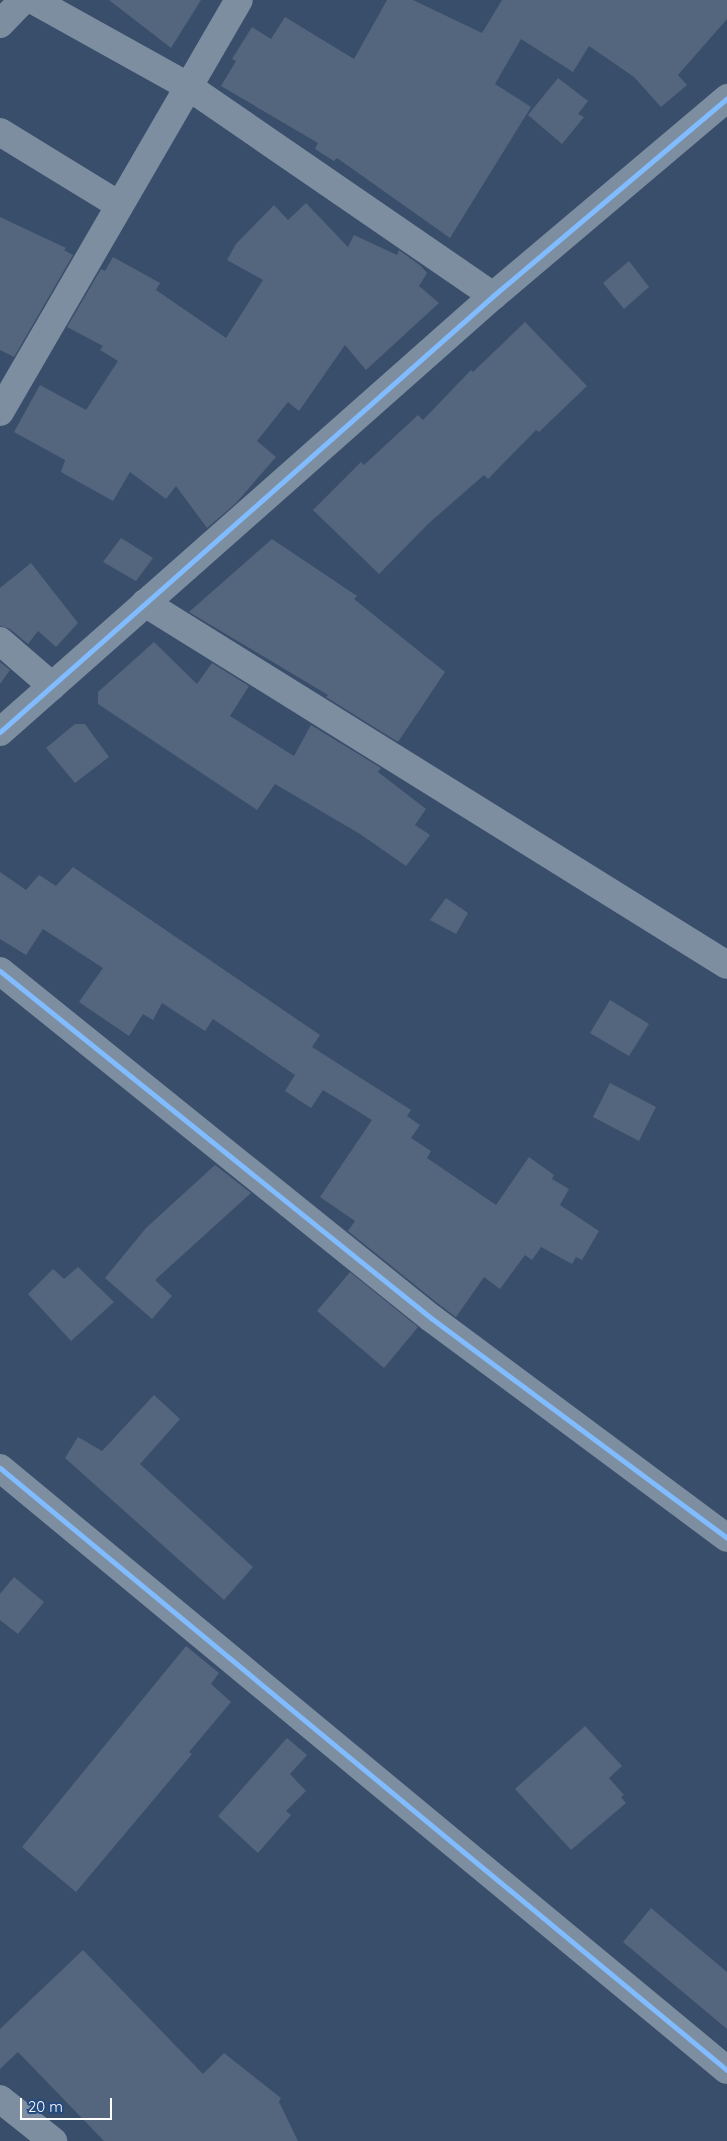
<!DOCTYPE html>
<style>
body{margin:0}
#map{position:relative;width:727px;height:2141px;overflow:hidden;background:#394e6b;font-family:Quicksand,sans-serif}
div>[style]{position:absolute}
.building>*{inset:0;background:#54667d}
.minor>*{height:28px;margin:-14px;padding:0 14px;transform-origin:14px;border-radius:14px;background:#7e8ea1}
.cycleway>*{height:5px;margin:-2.5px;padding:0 2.5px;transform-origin:2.5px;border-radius:2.5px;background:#80bcff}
span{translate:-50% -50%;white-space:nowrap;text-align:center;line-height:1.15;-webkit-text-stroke:5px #234b81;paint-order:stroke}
.scale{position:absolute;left:20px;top:2098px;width:92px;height:22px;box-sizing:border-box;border:2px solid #fff;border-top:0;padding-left:6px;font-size:15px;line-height:18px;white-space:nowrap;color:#fff;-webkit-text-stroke:4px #234b81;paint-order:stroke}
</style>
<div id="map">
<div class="building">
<i style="clip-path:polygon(109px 0,201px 0,171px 48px)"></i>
<i style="clip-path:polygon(387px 0,413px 0,482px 33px,502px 0,727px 0,727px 19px,678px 75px,687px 85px,661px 107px,634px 77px,589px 46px,573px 72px,521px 39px,495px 84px,531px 107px,450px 238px,337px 158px,334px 161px,315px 149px,318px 143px,221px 86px,236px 61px,232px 59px,252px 27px,271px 39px,285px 17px,354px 59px)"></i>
<i style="clip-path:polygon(558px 78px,588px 101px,578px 114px,584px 117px,562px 144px,528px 115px)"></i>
<i style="clip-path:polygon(306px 203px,348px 247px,354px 235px,397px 255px,399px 250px,421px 266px,427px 273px,419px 286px,439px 303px,366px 370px,345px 345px,299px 411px,288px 402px,257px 441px,276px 457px,236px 503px,207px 528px,176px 486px,166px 499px,130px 472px,113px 501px,61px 472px,65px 460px,14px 432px,40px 385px,86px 410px,118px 361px,100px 350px,103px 346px,67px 327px,101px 269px,105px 271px,113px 257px,160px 283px,156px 290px,226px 338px,263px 280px,227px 260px,236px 244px,274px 205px,288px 220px)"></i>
<i style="clip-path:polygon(0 217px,66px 248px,64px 250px,73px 255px,14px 357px,0 350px)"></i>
<i style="clip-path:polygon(629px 261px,649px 287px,624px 309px,603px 283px)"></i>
<i style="clip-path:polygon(525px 322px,587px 386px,539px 432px,536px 430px,488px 479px,484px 475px,428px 524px,379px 574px,313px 510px,361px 462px,364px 465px,418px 415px,423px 420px,471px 370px,473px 372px)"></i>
<i style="clip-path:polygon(121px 538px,153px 558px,136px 581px,103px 562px)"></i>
<i style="clip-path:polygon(272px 539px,357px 596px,354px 599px,445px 672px,398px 742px,326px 697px,328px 695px,189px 612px)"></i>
<i style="clip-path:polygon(31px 563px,78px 623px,56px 647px,38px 631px,28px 644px,10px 629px,0 626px,0 588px)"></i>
<i style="clip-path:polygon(154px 642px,197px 684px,212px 663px,249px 686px,230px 716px,294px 756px,311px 725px,381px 768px,378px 772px,426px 809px,415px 825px,430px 835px,406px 866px,360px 834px,275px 784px,257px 810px,98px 704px,98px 692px)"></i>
<i style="clip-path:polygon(0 662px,10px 670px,0 684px)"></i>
<i style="clip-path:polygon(75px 724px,85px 724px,109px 757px,75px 783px,46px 748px)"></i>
<i style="clip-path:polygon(73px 867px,320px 1035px,312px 1047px,411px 1110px,407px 1116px,420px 1125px,411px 1138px,431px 1151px,427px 1158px,496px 1205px,529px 1157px,554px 1175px,552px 1179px,569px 1189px,560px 1205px,599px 1231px,582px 1260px,576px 1257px,572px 1264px,541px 1247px,532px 1260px,525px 1255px,500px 1289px,484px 1277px,456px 1317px,441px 1306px,348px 1231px,355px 1221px,320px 1197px,372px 1120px,323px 1090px,311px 1108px,285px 1091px,295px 1075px,213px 1019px,205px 1031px,162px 1003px,153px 1020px,143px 1014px,129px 1036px,79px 1002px,103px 968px,43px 929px,26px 955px,0 939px,0 872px,26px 890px,39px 875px,56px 886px)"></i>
<i style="clip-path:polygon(446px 898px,468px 913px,456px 934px,430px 920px)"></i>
<i style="clip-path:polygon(610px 1000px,649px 1024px,629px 1056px,590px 1033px)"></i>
<i style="clip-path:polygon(610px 1083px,656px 1107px,639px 1141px,593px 1117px)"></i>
<i style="clip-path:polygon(215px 1165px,251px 1193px,155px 1280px,172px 1296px,152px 1319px,105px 1278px,146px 1228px)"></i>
<i style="clip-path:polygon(78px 1267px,114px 1302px,71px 1341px,28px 1294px,53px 1269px,64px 1279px)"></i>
<i style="clip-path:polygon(350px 1272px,418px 1327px,384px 1368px,317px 1311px)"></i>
<i style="clip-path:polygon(154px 1395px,180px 1419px,140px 1464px,253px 1567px,224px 1600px,65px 1458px,78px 1437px,102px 1451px)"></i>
<i style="clip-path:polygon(14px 1577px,44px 1602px,18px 1634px,0 1620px,0 1594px)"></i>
<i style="clip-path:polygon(186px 1646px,219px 1673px,211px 1684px,231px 1702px,189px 1752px,192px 1754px,76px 1892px,22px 1847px)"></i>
<i style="clip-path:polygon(585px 1726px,622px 1766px,609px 1778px,624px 1795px,621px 1797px,626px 1803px,571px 1850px,515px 1789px)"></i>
<i style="clip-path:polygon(287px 1738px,307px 1755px,290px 1774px,306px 1791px,286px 1811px,291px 1815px,258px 1853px,218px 1816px)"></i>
<i style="clip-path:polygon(651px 1908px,727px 1972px,727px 2029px,623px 1942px)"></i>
<i style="clip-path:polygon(83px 1950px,203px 2074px,224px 2053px,281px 2098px,279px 2102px,298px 2141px,104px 2141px,18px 2052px,0 2069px,0 2029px)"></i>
</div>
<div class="minor">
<i style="left:33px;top:0;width:179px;rotate:29.1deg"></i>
<i style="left:189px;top:87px;width:369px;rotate:34.5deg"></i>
<i style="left:0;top:24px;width:33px;rotate:-46deg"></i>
<i style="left:0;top:132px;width:140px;rotate:31.5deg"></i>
<i style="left:0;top:412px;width:476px;rotate:-59.9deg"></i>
<i style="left:145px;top:603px;width:685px;rotate:31.88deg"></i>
<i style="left:0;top:641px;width:69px;rotate:40.9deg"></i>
<i style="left:0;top:732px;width:658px;rotate:-41.49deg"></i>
<i style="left:493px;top:296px;width:307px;rotate:-40.2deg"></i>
<i style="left:0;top:971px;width:553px;rotate:38.84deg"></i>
<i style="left:431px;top:1318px;width:369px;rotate:36.6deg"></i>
<i style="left:0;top:1468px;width:944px;rotate:39.63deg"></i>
<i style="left:0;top:2099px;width:68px;rotate:38.4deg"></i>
</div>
<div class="cycleway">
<i style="left:0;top:732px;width:658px;rotate:-41.49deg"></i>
<i style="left:493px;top:296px;width:307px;rotate:-40.2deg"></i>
<i style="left:0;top:971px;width:553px;rotate:38.84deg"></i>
<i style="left:431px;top:1318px;width:369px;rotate:36.6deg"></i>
<i style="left:0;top:1468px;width:944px;rotate:39.63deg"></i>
</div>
<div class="scale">20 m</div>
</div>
